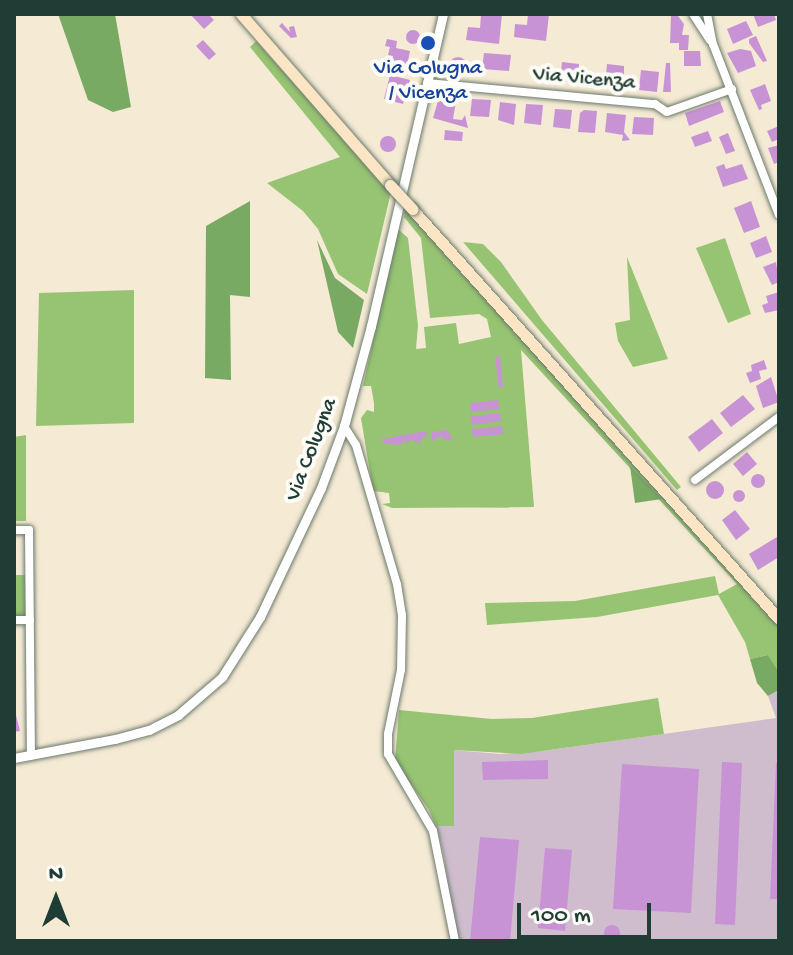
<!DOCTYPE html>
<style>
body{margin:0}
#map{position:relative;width:793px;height:955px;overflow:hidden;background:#f5ead4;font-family:"Gochi Hand",sans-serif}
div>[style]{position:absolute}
.industrial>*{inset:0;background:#cfbdce}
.green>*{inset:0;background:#97c472}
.forest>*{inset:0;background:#79aa64}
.building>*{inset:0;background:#c793d5}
.round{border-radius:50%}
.roads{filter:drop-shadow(0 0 2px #6a7a6c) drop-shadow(0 0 2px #6a7a6c)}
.minor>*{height:8px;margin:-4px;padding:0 4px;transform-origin:4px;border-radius:4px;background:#fff}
.tertiary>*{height:9px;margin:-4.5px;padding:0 4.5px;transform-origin:4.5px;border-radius:4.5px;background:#fff}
.secondary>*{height:11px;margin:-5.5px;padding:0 5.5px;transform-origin:5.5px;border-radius:5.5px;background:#fce5c4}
.bridges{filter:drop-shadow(0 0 2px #6a7a6c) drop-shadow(0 0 2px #6a7a6c)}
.secondary-bridge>*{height:11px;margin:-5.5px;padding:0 5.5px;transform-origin:5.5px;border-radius:5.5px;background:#fce5c4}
.dots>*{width:22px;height:22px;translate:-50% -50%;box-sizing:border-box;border:4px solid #fdfcf7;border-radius:50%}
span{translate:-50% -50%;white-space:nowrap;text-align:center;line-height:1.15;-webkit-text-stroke:8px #fdfcf7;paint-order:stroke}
.transit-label{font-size:22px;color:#164399}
.street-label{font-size:22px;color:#1f3d34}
.frame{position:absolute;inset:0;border:16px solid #1f3d34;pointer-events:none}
.north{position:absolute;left:16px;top:859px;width:80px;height:80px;-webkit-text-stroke:6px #fdfcf7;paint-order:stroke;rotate:0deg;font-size:22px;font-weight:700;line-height:32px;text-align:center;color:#1f3d34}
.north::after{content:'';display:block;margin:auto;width:28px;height:36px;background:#1f3d34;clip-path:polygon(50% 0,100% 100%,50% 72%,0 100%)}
.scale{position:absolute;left:517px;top:903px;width:134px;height:36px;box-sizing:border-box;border:4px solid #1f3d34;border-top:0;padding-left:10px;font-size:24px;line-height:28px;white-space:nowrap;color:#1f3d34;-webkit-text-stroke:6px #fdfcf7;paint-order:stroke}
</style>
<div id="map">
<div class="industrial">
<i style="clip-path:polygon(779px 690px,779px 941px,457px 941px,443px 851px,436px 826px,454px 826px,454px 750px,500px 754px,543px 751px,776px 718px,768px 696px)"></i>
</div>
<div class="green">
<i style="clip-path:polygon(256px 41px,391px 192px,367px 294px,338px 274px,318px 229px,303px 211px,267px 183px,340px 157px,250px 47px)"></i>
<i style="clip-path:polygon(406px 206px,779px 625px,779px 672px,768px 655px,750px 659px,745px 642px,718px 595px,597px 617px,487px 625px,485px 603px,575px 601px,715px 576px,719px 594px,737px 584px,521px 350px,534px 507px,392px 508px,382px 504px,390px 503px,389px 493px,373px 491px,361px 418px,367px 410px,374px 412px,374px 403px,371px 386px,363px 386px,398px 229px,408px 238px,418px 325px,416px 349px,426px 348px,424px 327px,456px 323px,459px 344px,491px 337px,487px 319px,479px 314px,430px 318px,421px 238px,404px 217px)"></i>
<i style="clip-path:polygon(725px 238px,751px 314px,728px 323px,696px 248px)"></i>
<i style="clip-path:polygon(463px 242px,483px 244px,501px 262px,542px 320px,681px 487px,677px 490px)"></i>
<i style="clip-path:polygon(627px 257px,668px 359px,633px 367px,618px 341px,615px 323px,630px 320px)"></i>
<i style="clip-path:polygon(134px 290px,134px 423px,36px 426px,39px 293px)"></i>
<i style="clip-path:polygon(26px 435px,26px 521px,14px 521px,14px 437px)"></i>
<i style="clip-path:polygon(14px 575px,25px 575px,26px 616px,14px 616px)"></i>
<i style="clip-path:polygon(658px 698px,664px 734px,521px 754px,454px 750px,454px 826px,436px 826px,429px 810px,395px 761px,399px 710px,492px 719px,532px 718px)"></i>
</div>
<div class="forest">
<i style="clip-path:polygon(58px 14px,115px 14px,131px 107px,113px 112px,88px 100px)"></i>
<i style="clip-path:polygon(250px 201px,250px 297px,230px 295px,231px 380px,205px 378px,206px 226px)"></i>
<i style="clip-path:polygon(317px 240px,335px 278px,364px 300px,353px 348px,338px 332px)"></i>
<i style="clip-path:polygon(630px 466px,662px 499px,635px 503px)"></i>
<i style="clip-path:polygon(768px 655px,779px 672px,779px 690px,768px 696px,757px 683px,750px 659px)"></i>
</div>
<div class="building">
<i style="clip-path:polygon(190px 14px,208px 14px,214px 20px,204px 29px)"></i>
<i style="clip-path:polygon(491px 14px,502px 14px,499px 44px,466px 40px,468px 27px,480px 28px,481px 15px)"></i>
<i style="clip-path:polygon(528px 14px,549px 14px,546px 41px,514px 37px,515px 24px,527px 25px)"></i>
<i style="clip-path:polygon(753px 14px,774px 14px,776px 20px,758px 27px)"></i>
<i style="clip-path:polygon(671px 15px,678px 16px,684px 24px,682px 35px,689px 35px,688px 50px,679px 50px,679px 43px,670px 43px)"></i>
<i style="clip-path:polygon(746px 21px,753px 35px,733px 44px,727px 29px)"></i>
<i style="clip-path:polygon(282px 23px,290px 32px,289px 27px,294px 26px,297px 37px,291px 38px,279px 26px)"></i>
<i class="round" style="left:406px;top:30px;width:14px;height:14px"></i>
<i style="clip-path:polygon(756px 36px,767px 61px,763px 62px,749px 43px,749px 39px)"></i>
<i style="clip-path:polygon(387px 39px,397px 41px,396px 48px,410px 51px,407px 66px,391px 63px,393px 56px,388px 55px,390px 47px,385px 46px)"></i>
<i style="clip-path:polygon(203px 40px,216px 54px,209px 60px,196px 46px)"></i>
<i style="clip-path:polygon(740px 49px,751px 51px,756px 66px,738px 73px,727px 53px)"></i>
<i style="clip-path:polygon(684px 51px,700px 51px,701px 66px,684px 66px)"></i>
<i style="clip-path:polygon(484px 53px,511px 55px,509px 71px,482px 69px)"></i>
<i class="round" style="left:449px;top:57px;width:18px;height:18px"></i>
<i style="clip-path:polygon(562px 62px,579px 64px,578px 83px,560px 81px)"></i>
<i style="clip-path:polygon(666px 63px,670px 63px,671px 92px,663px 92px)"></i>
<i style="clip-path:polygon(607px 64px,624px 66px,624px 88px,605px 86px)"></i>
<i style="clip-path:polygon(641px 70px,659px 72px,657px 92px,639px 90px)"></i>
<i style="clip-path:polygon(390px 75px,410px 80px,403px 104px,384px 99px)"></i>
<i style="clip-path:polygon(765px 84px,771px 101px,761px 105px,762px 109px,759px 110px,750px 90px)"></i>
<i style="clip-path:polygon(440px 94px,457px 96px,453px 119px,462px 120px,465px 115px,468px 128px,433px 118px)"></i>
<i style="clip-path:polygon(472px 99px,491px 100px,489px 117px,470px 116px)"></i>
<i style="clip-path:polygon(720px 101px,724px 112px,689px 126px,685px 113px)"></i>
<i style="clip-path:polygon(500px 102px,516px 104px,514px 125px,498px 120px)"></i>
<i style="clip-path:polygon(526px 104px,543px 105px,541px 125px,524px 123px)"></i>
<i style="clip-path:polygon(555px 109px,572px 110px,570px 129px,553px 127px)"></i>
<i style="clip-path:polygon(584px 110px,597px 111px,595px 133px,578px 132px,580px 113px)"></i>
<i style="clip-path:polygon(607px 113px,626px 115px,624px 132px,630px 140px,622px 141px,623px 135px,605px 132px)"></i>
<i style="clip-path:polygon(634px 117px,654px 118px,653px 135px,632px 134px)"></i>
<i style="clip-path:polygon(779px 126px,779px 139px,772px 142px,767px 131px)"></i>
<i style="clip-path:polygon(445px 130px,463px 132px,462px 141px,444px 140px)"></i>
<i style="clip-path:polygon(708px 131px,712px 141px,695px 147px,691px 137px)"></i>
<i style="clip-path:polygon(728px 133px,735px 151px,726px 154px,719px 137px)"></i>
<i class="round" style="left:380px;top:136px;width:16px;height:16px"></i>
<i style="clip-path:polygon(779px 145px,779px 162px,774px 164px,768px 148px)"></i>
<i style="clip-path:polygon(724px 164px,726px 169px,742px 164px,748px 179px,723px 187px,716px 167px)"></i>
<i style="clip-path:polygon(751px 201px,760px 227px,744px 233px,734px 208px)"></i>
<i style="clip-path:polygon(766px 236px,772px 252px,756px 258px,750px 243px)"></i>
<i style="clip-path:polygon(776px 262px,779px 282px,772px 285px,763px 267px)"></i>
<i style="clip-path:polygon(779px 292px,779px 310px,765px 313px,762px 305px,768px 303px,766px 296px)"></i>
<i style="clip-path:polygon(500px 356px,503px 387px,499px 388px,495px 357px)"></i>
<i style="clip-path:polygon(764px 360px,767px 369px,759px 371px,761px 379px,750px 383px,746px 373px,752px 371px,751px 365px)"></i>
<i style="clip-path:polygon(771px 377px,779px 402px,763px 408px,756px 386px)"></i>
<i style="clip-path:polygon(743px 395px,755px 409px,731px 427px,720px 413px)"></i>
<i style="clip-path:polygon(498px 400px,499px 409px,471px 412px,470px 403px)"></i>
<i style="clip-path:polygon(500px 413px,501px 421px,472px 425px,471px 416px)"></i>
<i style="clip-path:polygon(712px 419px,723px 433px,699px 452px,688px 437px)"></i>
<i style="clip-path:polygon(502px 426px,503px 434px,473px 437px,472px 429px)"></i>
<i style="clip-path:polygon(447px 430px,453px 439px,443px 440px,442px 436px,432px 441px,431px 432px)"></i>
<i style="clip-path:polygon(426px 431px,427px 437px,421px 438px,421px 443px,417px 443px,417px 439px,416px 443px,411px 439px,407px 444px,405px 440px,400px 445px,383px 443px,382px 439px)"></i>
<i style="clip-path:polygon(747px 452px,757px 464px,743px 476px,733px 464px)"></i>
<i class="round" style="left:751px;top:474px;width:14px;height:14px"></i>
<i class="round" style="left:706px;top:481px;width:18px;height:18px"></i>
<i class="round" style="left:733px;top:490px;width:12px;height:12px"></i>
<i style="clip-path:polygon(735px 510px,750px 529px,736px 540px,722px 520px)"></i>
<i style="clip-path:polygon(777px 537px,779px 557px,758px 570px,749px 554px)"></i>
<i style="clip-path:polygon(14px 707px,20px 731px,14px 732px)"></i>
<i style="clip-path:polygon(548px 760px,548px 779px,483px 780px,482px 762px)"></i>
<i style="clip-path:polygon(722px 762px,742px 763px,735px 925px,715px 924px)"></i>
<i style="clip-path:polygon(776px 763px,779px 763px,779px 899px,770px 899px)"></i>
<i style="clip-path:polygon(622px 764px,699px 769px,691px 913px,613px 909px)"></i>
<i style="clip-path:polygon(480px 837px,519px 840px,510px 941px,470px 941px)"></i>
<i style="clip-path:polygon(545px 848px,572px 850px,565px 931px,538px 928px)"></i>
<i class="round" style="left:604px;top:925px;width:16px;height:16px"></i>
</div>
<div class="roads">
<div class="minor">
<i style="left:693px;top:14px;width:31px;rotate:57deg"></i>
<i style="left:707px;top:14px;width:31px;rotate:79deg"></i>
<i style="left:713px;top:44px;width:183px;rotate:68.9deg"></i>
<i style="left:427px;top:83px;width:229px;rotate:5.3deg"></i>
<i style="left:655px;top:104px;width:14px;rotate:34deg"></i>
<i style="left:667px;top:112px;width:69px;rotate:-19.5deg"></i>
<i style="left:344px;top:426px;width:22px;rotate:58deg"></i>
<i style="left:356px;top:445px;width:145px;rotate:73.6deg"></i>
<i style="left:397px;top:584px;width:31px;rotate:81deg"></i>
<i style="left:402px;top:615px;width:55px;rotate:91deg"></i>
<i style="left:401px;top:670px;width:65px;rotate:101.5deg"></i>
<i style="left:388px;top:734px;width:20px;rotate:90deg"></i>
<i style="left:388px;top:754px;width:89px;rotate:59.7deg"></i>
<i style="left:433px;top:831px;width:112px;rotate:78.7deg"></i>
<i style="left:695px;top:480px;width:105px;rotate:-36.9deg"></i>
<i style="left:14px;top:530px;width:15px"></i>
<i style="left:29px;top:530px;width:225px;rotate:89.5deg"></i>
<i style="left:14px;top:620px;width:16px"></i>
</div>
<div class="tertiary">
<i style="left:14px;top:758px;width:103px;rotate:-10.7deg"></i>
<i style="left:115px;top:739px;width:35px;rotate:-15deg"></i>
<i style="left:149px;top:730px;width:33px;rotate:-27deg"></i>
<i style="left:178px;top:715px;width:58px;rotate:-40.8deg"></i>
<i style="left:222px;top:677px;width:71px;rotate:-57.7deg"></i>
<i style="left:260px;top:617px;width:143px;rotate:-64.7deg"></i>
<i style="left:321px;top:488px;width:66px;rotate:-69.6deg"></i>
<i style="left:344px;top:426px;width:104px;rotate:-74.9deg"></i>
<i style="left:371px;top:326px;width:320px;rotate:-77deg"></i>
</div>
<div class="secondary">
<i style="left:241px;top:14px;width:227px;rotate:48.9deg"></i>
<i style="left:412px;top:209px;width:550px;rotate:48.17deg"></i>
</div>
</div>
<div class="bridges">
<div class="secondary-bridge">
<i style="left:390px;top:185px;width:33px;rotate:47deg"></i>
</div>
</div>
<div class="dots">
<i style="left:428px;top:43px;background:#1a4fb4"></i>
</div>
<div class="transit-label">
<span style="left:428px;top:82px">Via Colugna<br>/ Vicenza</span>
</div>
<div class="street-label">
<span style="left:584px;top:80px;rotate:5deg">Via Vicenza</span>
<span style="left:313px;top:450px;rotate:-69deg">Via Colugna</span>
</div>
<div class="frame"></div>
<div class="north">N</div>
<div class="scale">100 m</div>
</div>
